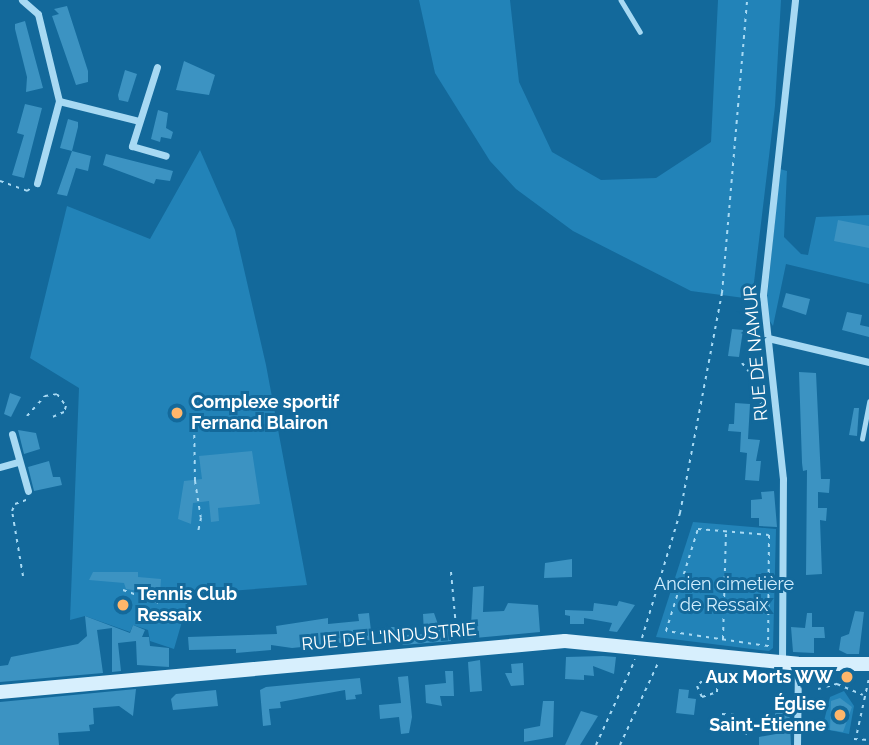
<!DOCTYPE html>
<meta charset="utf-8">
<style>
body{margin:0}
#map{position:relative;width:869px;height:745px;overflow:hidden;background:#13699b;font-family:Raleway,sans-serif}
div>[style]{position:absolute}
.green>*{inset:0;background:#2283b8}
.building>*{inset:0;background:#3c93c2}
.path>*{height:2px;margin-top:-1px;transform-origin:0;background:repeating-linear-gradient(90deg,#a7d9f3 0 3.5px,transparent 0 8.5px)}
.lane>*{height:4.5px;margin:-2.25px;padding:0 2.25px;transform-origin:2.25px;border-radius:2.25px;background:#a7d9f3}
.street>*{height:7px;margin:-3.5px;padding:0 3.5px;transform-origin:3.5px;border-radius:3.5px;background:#a7d9f3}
.secondary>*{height:14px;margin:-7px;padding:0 7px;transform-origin:7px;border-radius:7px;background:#d7effd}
.dots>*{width:19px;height:19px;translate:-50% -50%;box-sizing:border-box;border:4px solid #13699b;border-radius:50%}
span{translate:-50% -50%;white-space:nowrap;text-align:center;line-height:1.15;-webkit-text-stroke:6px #13699b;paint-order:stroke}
.street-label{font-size:18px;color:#fff}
.poi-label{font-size:18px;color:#fff;font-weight:700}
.left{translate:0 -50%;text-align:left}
.right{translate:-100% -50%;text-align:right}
.park-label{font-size:18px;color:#d0edfd}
</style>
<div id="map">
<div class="green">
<i style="clip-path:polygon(419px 0,510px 0,519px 82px,552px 152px,601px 180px,656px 178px,711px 142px,718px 0,781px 0,775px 106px,752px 299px,691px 291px,573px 231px,516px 189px,490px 161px,435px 73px)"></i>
<i style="clip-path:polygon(200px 150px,235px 230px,266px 365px,307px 585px,190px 594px,174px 649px,150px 641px,148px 630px,133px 625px,130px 632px,85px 616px,70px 620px,79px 388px,30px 358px,67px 206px,150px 239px)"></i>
<i style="clip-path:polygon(780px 169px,787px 171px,784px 237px,801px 254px,808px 255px,816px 217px,869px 215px,869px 284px,786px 264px,773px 326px,768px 318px,767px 298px)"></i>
<i style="clip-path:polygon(693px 522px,776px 529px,773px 648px,769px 651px,656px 637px)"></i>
<i style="clip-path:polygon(844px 691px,854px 706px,849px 734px,824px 729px,823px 725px,830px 697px)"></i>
</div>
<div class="building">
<i style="clip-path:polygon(67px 6px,88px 71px,88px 82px,76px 85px,52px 16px,59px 14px,54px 9px)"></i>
<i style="clip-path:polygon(25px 21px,43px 88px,26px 92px,27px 77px,15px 29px,15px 24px)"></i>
<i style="clip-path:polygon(184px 61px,215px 75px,209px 95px,176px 90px)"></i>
<i style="clip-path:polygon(125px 70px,137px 74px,128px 102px,119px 100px,118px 95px)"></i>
<i style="clip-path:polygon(25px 104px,42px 108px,24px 178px,12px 175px,24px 135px,17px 133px)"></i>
<i style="clip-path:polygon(158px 110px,168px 113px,166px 128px,173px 132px,171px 139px,161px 137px,160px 142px,151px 139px)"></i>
<i style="clip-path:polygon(68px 119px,78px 122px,78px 127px,72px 151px,60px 148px)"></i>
<i style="clip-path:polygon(72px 151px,91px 156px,88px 171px,76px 168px,67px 196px,57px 194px)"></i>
<i style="clip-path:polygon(106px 154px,173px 171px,170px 181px,156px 179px,154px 184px,103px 165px)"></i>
<i style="clip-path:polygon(838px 220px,869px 226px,869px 248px,834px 241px)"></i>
<i style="clip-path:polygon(786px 293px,810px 299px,806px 315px,782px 307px)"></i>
<i style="clip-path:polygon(847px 312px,862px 315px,860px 325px,869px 327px,869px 337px,842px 330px)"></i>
<i style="clip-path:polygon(732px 329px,743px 330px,739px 357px,728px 356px)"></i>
<i style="clip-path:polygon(799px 372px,816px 373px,821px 479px,830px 479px,829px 493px,818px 492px,818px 508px,827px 508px,826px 521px,820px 520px,822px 574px,806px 575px,807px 470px,803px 471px,802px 463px)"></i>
<i style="clip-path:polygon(10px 393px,21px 397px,11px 417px,4px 414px)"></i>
<i style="clip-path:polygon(735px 403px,750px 404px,748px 439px,760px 440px,756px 461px,761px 461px,759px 481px,745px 480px,747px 453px,740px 452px,741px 432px,728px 431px,729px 424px,734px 424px)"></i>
<i style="clip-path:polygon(854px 408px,859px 408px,857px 436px,849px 435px)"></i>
<i style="clip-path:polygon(18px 430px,36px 433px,40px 449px,24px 454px)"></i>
<i style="clip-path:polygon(252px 451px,260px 504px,218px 508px,219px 521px,211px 522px,209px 501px,193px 503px,191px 524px,178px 519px,184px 481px,202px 479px,199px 456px)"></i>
<i style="clip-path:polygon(49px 461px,53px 477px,60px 477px,62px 485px,34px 491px,28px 467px)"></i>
<i style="clip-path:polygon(774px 491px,777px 527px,759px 526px,759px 518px,751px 518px,751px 500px,762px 499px,761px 492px)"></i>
<i style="clip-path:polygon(572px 559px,572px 577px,544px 578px,545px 563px)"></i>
<i style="clip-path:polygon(93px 572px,138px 572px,138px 577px,161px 579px,160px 594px,126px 589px,124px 583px,89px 580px)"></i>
<i style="clip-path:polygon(484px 586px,483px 612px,504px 611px,508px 603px,538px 605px,540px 632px,464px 639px,464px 630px,471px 625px,473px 587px)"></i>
<i style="clip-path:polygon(619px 601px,635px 605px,617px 632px,609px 631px,612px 623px,584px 618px,584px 624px,570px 624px,570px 616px,565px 615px,565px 610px,593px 611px,594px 603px,617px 606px)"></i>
<i style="clip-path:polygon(855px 611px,864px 612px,859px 654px,847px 654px,839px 650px,841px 637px,849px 634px)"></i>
<i style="clip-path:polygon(369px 613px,372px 640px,292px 648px,271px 645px,271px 650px,236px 653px,236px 649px,189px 650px,188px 637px,277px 634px,276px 626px,328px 618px,328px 624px,359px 621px,358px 614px)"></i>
<i style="clip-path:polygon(434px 613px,440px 630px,450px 628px,451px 641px,402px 645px,402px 640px,385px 639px,385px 627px,406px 627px,406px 635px,424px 634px,423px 614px)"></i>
<i style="clip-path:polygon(807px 613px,812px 613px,812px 627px,824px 627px,825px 638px,814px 638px,814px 653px,793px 652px,791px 627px,805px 628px)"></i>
<i style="clip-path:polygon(85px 616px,130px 633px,133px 625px,145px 630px,142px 637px,149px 637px,150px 646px,169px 648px,169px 667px,137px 665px,136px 641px,118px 643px,121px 671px,112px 672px,112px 628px,97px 630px,103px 673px,0 682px,0 666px,8px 665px,11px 657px,78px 644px,87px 636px)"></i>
<i style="clip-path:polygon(603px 656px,616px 657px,614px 674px,593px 666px,594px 676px,584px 675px,584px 680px,565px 679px,566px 657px)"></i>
<i style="clip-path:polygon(480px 660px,482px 691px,470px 692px,468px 662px)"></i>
<i style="clip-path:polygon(523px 663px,524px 685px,511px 686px,505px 673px,512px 673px,511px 664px)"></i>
<i style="clip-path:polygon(445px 671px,453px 671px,454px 696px,440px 696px,442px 706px,426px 703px,425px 685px,446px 683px)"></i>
<i style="clip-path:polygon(408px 676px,412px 717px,409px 733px,401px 734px,399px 717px,380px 719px,379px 705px,401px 703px,398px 677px)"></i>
<i style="clip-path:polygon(360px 678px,362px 694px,355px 695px,356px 699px,346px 700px,345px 690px,280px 702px,281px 708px,269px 709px,271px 725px,263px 726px,260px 690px,266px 687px)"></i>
<i style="clip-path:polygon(136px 689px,133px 716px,119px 706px,93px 708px,94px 724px,89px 725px,90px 731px,58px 733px,59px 745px,0 745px,0 702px)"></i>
<i style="clip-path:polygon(679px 689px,689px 690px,688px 698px,696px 699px,694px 715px,676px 713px)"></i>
<i style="clip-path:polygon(216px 690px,218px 706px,173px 710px,171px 699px,176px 694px)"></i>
<i style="clip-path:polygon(840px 698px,852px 707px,843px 732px,830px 730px,831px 701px)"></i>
<i style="clip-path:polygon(543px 701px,554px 701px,553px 737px,524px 742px,524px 729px,540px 726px)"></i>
<i style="clip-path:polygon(775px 707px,789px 707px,791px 745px,759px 745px,759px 737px,776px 734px)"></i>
<i style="clip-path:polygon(581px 711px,598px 716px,580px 745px,565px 745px)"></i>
</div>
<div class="path">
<i style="left:0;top:181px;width:29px;rotate:20deg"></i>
<i style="left:27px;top:191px;width:5px;rotate:-37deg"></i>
<i style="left:742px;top:363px;width:19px;rotate:51deg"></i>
<i style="left:754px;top:378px;width:28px;rotate:75deg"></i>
<i style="left:27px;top:416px;width:27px;rotate:-48deg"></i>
<i style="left:45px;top:396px;width:12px;rotate:-9deg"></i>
<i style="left:57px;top:394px;width:15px;rotate:53deg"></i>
<i style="left:66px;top:406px;width:6px;rotate:108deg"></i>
<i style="left:64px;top:412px;width:13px;rotate:157deg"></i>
<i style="left:194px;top:418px;width:63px;rotate:89.1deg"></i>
<i style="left:195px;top:481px;width:37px;rotate:81deg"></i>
<i style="left:201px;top:518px;width:14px;rotate:102deg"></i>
<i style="left:698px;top:529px;width:71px;rotate:4.8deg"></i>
<i style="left:769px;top:535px;width:111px;rotate:90.5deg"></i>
<i style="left:768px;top:646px;width:103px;rotate:-171.6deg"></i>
<i style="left:666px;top:631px;width:107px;rotate:-72.6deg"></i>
<i style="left:451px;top:572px;width:66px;rotate:84.8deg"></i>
<i style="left:23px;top:576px;width:66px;rotate:-99.6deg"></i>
<i style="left:12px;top:511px;width:8px;rotate:-67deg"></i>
<i style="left:15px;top:504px;width:15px;rotate:-20deg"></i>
<i style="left:684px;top:579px;width:85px;rotate:7.5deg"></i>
<i style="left:123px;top:590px;width:41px;rotate:19.7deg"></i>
<i style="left:642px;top:638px;width:131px;rotate:-73.1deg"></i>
<i style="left:680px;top:513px;width:224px;rotate:-79.2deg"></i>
<i style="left:722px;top:293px;width:294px;rotate:-85.1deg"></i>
<i style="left:723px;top:639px;width:107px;rotate:-88.4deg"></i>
<i style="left:714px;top:669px;width:24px;rotate:135deg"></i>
<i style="left:697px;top:686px;width:12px;rotate:66deg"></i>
<i style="left:702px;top:697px;width:16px;rotate:-18deg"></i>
<i style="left:717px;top:692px;width:24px;rotate:-88deg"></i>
<i style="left:818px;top:689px;width:20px;rotate:-15deg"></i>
<i style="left:837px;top:684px;width:28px;rotate:23deg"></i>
<i style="left:722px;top:714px;width:13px;rotate:4deg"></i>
<i style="left:720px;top:725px;width:32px;rotate:18deg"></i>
<i style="left:857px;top:733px;width:56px;rotate:-77.7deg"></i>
<i style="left:854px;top:739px;width:15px;rotate:4deg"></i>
<i style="left:596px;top:745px;width:94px;rotate:-65.4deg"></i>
<i style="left:620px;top:745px;width:90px;rotate:-65.1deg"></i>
</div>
<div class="lane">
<i style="left:621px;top:0;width:37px;rotate:59deg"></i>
<i style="left:862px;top:439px;width:38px;rotate:-79deg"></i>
</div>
<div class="street">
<i style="left:22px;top:0;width:21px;rotate:41deg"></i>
<i style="left:38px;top:14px;width:89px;rotate:76.4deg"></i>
<i style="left:59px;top:101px;width:85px;rotate:105deg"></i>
<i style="left:157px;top:67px;width:83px;rotate:107.6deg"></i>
<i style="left:132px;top:146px;width:35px;rotate:16deg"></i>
<i style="left:59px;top:101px;width:82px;rotate:14deg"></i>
<i style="left:768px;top:338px;width:104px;rotate:13.4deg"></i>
<i style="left:12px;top:434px;width:59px;rotate:74.3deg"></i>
<i style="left:0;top:467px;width:19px;rotate:-16deg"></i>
<i style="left:782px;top:663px;width:184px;rotate:-89.7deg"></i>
<i style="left:783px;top:479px;width:185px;rotate:-96.2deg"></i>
<i style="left:763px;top:295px;width:297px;rotate:-83.8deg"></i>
<i style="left:797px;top:745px;width:81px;rotate:-89.3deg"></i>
</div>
<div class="secondary">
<i style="left:0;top:692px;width:567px;rotate:-5.16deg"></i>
<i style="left:565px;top:641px;width:234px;rotate:5.6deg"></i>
<i style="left:798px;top:664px;width:71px"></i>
</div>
<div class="dots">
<i style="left:177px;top:413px;background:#ffb66a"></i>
<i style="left:123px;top:605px;background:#ffb66a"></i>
<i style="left:847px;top:677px;background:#ffb66a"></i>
<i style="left:840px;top:715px;background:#ffb66a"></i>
</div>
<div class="street-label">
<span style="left:756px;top:353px;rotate:-95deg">RUE DE NAMUR</span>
<span style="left:389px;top:637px;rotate:-5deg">RUE DE L'INDUSTRIE</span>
</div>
<div class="poi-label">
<span class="left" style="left:191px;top:413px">Complexe sportif<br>Fernand Blairon</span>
<span class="left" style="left:137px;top:605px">Tennis Club<br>Ressaix</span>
<span class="right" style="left:833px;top:677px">Aux Morts WW</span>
<span class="right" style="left:826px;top:715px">Église<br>Saint-Étienne</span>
</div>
<div class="park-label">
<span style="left:724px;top:595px">Ancien cimetière<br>de Ressaix</span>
</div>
</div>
